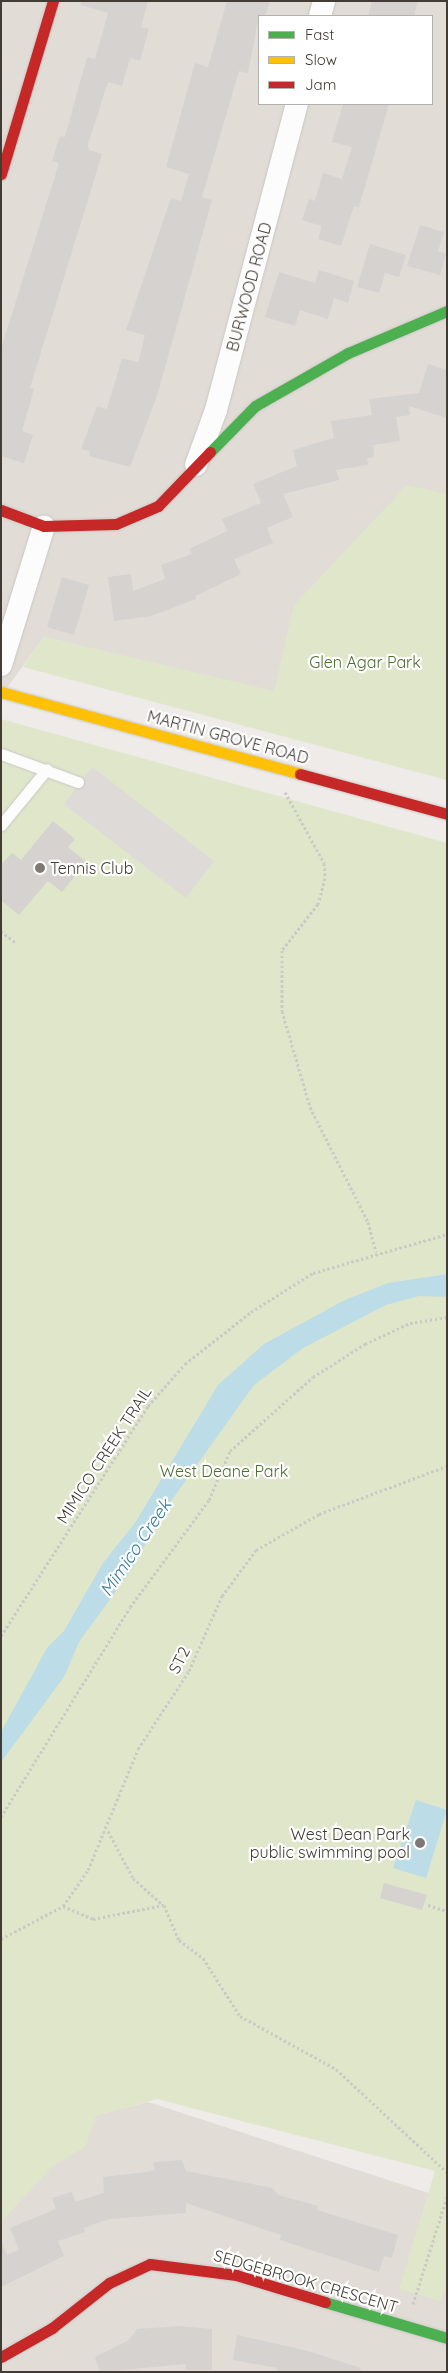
<!DOCTYPE html>
<style>
body{margin:0}
#map{position:relative;width:448px;height:2373px;overflow:hidden;background:#eeebe8;font-family:Quicksand,sans-serif}
div>[style]{position:absolute}
.residential>*{inset:0;background:#e1dcd6}
.green>*{inset:0;background:#dfe6ca}
.parking>*{inset:0;background:#dddad8}
.water>*{inset:0;background:#bcdce8}
.building>*{inset:0;background:#d6d2cf}
.path>*{height:3px;margin-top:-1.5px;transform-origin:0;background:repeating-linear-gradient(90deg,#cccac6 0 2.5px,transparent 0 5px)}
.roads{filter:drop-shadow(0 0 1px #cac7c4) drop-shadow(0 0 1px #cac7c4)}
.lane>*{height:11px;margin:-5.5px;padding:0 5.5px;transform-origin:5.5px;border-radius:5.5px;background:#fcfcfc}
.street>*{height:22px;margin:-11px;padding:0 11px;transform-origin:11px;border-radius:11px;background:#fcfcfc}
.fast>*{height:11px;margin:-5.5px;padding:0 5.5px;transform-origin:5.5px;border-radius:5.5px;background:#4caf50}
.slow>*{height:11px;margin:-5.5px;padding:0 5.5px;transform-origin:5.5px;border-radius:5.5px;background:#ffc107}
.jam>*{height:11px;margin:-5.5px;padding:0 5.5px;transform-origin:5.5px;border-radius:5.5px;background:#c62828}
.dots>*{width:14px;height:14px;translate:-50% -50%;box-sizing:border-box;border:2px solid #fff;border-radius:50%}
span{translate:-50% -50%;white-space:nowrap;text-align:center;line-height:1.15;-webkit-text-stroke:4.5px #fff;paint-order:stroke}
.street-label{font-size:16px;color:#423c35}
.park-label{font-size:16px;color:#4e6e2f}
.poi-label{font-size:16px;color:#423c35}
.left{translate:0 -50%;text-align:left}
.right{translate:-100% -50%;text-align:right}
.water-label{font-size:18px;color:#387d9c;font-style:italic}
.frame{position:absolute;inset:0;border:2px solid #423c35;pointer-events:none}
.legend{position:absolute;left:258px;top:15px;width:175px;height:90px;box-sizing:border-box;background:#fff;border:1px solid #b3b1ae;margin:0;padding:6px 9px;list-style:none;font-size:15px;color:#423c35}
.legend li{display:flex;align-items:center;gap:10px;height:25px}
.legend b{width:25px;border:1px solid #b3b1ae}
</style>
<div id="map">
<div class="residential">
<i style="clip-path:polygon(evenodd,1px 1px,447px 1px,447px 511px,280px 693px,44px 637px,1px 696px,1px 1px,259px 16px,432px 16px,432px 104px,259px 104px,259px 16px)"></i>
<i style="clip-path:polygon(148px 2102px,447px 2199px,447px 2372px,1px 2372px,1px 2172px,83px 2119px)"></i>
</div>
<div class="green">
<i style="clip-path:polygon(407px 485px,447px 494px,447px 780px,23px 667px,44px 637px,274px 691px,294px 605px)"></i>
<i style="clip-path:polygon(1px 719px,447px 843px,447px 2285px,441px 2301px,399px 2289px,435px 2171px,157px 2099px,96px 2116px,86px 2146px,52px 2167px,1px 2222px)"></i>
</div>
<div class="parking">
<i style="clip-path:polygon(92px 767px,214px 861px,186px 898px,64px 804px)"></i>
</div>
<div class="water">
<i style="clip-path:polygon(447px 1274px,447px 1297px,419px 1296px,386px 1305px,303px 1348px,254px 1385px,161px 1515px,132px 1569px,79px 1642px,64px 1677px,1px 1762px,1px 1732px,47px 1648px,64px 1631px,103px 1563px,135px 1523px,218px 1385px,264px 1344px,345px 1300px,388px 1283px)"></i>
<i style="clip-path:polygon(416px 1800px,447px 1810px,426px 1878px,393px 1868px)"></i>
</div>
<div class="building">
<i style="clip-path:polygon(82px 1px,148px 1px,141px 27px,149px 29px,140px 61px,130px 58px,122px 86px,108px 82px,88px 144px,89px 150px,102px 154px,30px 388px,34px 389px,22px 431px,33px 435px,24px 463px,1px 456px,1px 349px,59px 163px,52px 161px,60px 136px,65px 137px,87px 57px,95px 59px,108px 13px,81px 5px)"></i>
<i style="clip-path:polygon(227px 1px,270px 1px,265px 16px,259px 16px,248px 73px,239px 71px,227px 112px,202px 197px,212px 200px,157px 396px,130px 467px,89px 456px,90px 451px,81px 449px,97px 406px,107px 409px,122px 358px,138px 362px,145px 335px,126px 330px,171px 198px,181px 201px,189px 174px,166px 167px,195px 63px,208px 67px)"></i>
<i style="clip-path:polygon(372px 1px,418px 1px,414px 16px,368px 16px)"></i>
<i style="clip-path:polygon(343px 104px,389px 104px,359px 207px,354px 206px,341px 246px,318px 239px,322px 226px,302px 220px,309px 199px,315px 201px,323px 173px,342px 179px,352px 147px,332px 142px)"></i>
<i style="clip-path:polygon(420px 225px,444px 232px,438px 251px,446px 254px,440px 275px,407px 266px)"></i>
<i style="clip-path:polygon(370px 244px,406px 255px,399px 277px,385px 273px,379px 293px,357px 287px)"></i>
<i style="clip-path:polygon(319px 270px,354px 281px,348px 303px,334px 298px,328px 319px,300px 310px,295px 326px,265px 317px,279px 272px,315px 283px)"></i>
<i style="clip-path:polygon(428px 364px,447px 370px,447px 418px,409px 406px,410px 415px,396px 417px,400px 441px,373px 445px,374px 457px,367px 458px,368px 465px,336px 470px,339px 480px,283px 494px,293px 517px,267px 528px,273px 543px,234px 559px,241px 574px,195px 596px,196px 599px,151px 616px,114px 621px,108px 577px,131px 574px,133px 591px,165px 579px,161px 565px,192px 554px,189px 549px,227px 531px,222px 519px,261px 503px,253px 484px,297px 466px,293px 450px,334px 438px,331px 421px,372px 415px,369px 399px,419px 393px)"></i>
<i style="clip-path:polygon(62px 577px,89px 585px,74px 635px,47px 627px)"></i>
<i style="clip-path:polygon(53px 821px,75px 839px,68px 847px,86px 862px,62px 892px,48px 881px,19px 915px,1px 900px,1px 865px,12px 853px,21px 860px)"></i>
<i style="clip-path:polygon(384px 1883px,427px 1895px,422px 1910px,380px 1898px)"></i>
<i style="clip-path:polygon(182px 2160px,186px 2171px,272px 2188px,278px 2195px,318px 2206px,317px 2210px,398px 2235px,392px 2258px,384px 2256px,379px 2272px,280px 2240px,281px 2235px,186px 2203px,186px 2213px,109px 2219px,84px 2228px,85px 2232px,58px 2241px,64px 2256px,1px 2287px,1px 2242px,7px 2255px,19px 2250px,10px 2228px,56px 2209px,52px 2198px,72px 2192px,75px 2202px,104px 2193px,103px 2177px,146px 2172px,154px 2170px,154px 2162px)"></i>
<i style="clip-path:polygon(179px 2326px,212px 2329px,212px 2370px,186px 2370px,186px 2364px,100px 2372px,95px 2357px,129px 2340px,137px 2329px)"></i>
<i style="clip-path:polygon(237px 2335px,308px 2351px,361px 2368px,360px 2372px,276px 2372px,277px 2368px,233px 2360px)"></i>
</div>
<div class="path">
<i style="left:285px;top:792px;width:81px;rotate:61.2deg"></i>
<i style="left:324px;top:863px;width:15px;rotate:86deg"></i>
<i style="left:325px;top:878px;width:27px;rotate:105deg"></i>
<i style="left:318px;top:904px;width:58px;rotate:128deg"></i>
<i style="left:282px;top:950px;width:61px;rotate:90deg"></i>
<i style="left:282px;top:1011px;width:100px;rotate:73.7deg"></i>
<i style="left:310px;top:1107px;width:129px;rotate:63.2deg"></i>
<i style="left:368px;top:1222px;width:31px;rotate:75deg"></i>
<i style="left:1px;top:931px;width:18px;rotate:38deg"></i>
<i style="left:1px;top:1636px;width:273px;rotate:-57.4deg"></i>
<i style="left:148px;top:1406px;width:56px;rotate:-48.6deg"></i>
<i style="left:185px;top:1364px;width:84px;rotate:-38.2deg"></i>
<i style="left:251px;top:1312px;width:73px;rotate:-32.2deg"></i>
<i style="left:313px;top:1273px;width:140px;rotate:-16.2deg"></i>
<i style="left:1px;top:1817px;width:246px;rotate:-58.4deg"></i>
<i style="left:130px;top:1607px;width:133px;rotate:-53.6deg"></i>
<i style="left:209px;top:1500px;width:53px;rotate:-66.8deg"></i>
<i style="left:230px;top:1451px;width:111px;rotate:-41.7deg"></i>
<i style="left:313px;top:1377px;width:62px;rotate:-32.4deg"></i>
<i style="left:365px;top:1344px;width:50px;rotate:-25deg"></i>
<i style="left:410px;top:1323px;width:37px;rotate:-9deg"></i>
<i style="left:108px;top:1831px;width:53px;rotate:62deg"></i>
<i style="left:133px;top:1878px;width:40px;rotate:42deg"></i>
<i style="left:428px;top:1905px;width:20px;rotate:18deg"></i>
<i style="left:63px;top:1906px;width:33px;rotate:23deg"></i>
<i style="left:93px;top:1919px;width:72px;rotate:-11.2deg"></i>
<i style="left:164px;top:1905px;width:38px;rotate:67deg"></i>
<i style="left:179px;top:1940px;width:30px;rotate:37deg"></i>
<i style="left:203px;top:1958px;width:69px;rotate:57.5deg"></i>
<i style="left:240px;top:2016px;width:110px;rotate:28.9deg"></i>
<i style="left:336px;top:2069px;width:151px;rotate:42.9deg"></i>
<i style="left:1px;top:1939px;width:70px;rotate:-28deg"></i>
<i style="left:63px;top:1906px;width:44px;rotate:-55.2deg"></i>
<i style="left:88px;top:1870px;width:131px;rotate:-67.5deg"></i>
<i style="left:138px;top:1749px;width:93px;rotate:-56.8deg"></i>
<i style="left:189px;top:1671px;width:82px;rotate:-66.3deg"></i>
<i style="left:222px;top:1596px;width:57px;rotate:-53.5deg"></i>
<i style="left:256px;top:1550px;width:73px;rotate:-29.7deg"></i>
<i style="left:319px;top:1514px;width:137px;rotate:-20.6deg"></i>
<i style="left:413px;top:2304px;width:112px;rotate:-72.4deg"></i>
</div>
<div class="roads">
<div class="lane">
<i style="left:1px;top:754px;width:82px;rotate:20deg"></i>
<i style="left:1px;top:825px;width:72px;rotate:-50.6deg"></i>
</div>
<div class="street">
<i style="left:320px;top:16px;width:16px;rotate:-75deg"></i>
<i style="left:196px;top:465px;width:59px;rotate:-70deg"></i>
<i style="left:216px;top:410px;width:317px;rotate:-75.2deg"></i>
<i style="left:1px;top:665px;width:145px;rotate:-72.8deg"></i>
</div>
<div class="fast">
<i style="left:210px;top:452px;width:64px;rotate:-45.6deg"></i>
<i style="left:255px;top:406px;width:107px;rotate:-29.7deg"></i>
<i style="left:348px;top:353px;width:108px;rotate:-23deg"></i>
<i style="left:325px;top:2302px;width:127px;rotate:16.4deg"></i>
</div>
<div class="slow">
<i style="left:1px;top:692px;width:310px;rotate:15.3deg"></i>
</div>
<div class="jam">
<i style="left:1px;top:174px;width:181px;rotate:-73.3deg"></i>
<i style="left:1px;top:510px;width:46px;rotate:20.4deg"></i>
<i style="left:44px;top:526px;width:72px;rotate:-1.6deg"></i>
<i style="left:116px;top:524px;width:46px;rotate:-23.2deg"></i>
<i style="left:158px;top:506px;width:75px;rotate:-46.1deg"></i>
<i style="left:300px;top:774px;width:152px;rotate:15.2deg"></i>
<i style="left:1px;top:2357px;width:59px;rotate:-29.6deg"></i>
<i style="left:52px;top:2328px;width:73px;rotate:-38.3deg"></i>
<i style="left:109px;top:2283px;width:45px;rotate:-24.9deg"></i>
<i style="left:150px;top:2264px;width:87px;rotate:7.3deg"></i>
<i style="left:236px;top:2275px;width:93px;rotate:16.9deg"></i>
</div>
</div>
<div class="dots">
<i style="left:40px;top:868px;background:#7e7974"></i>
<i style="left:420px;top:1843px;background:#7e7974"></i>
</div>
<div class="street-label">
<span style="left:249px;top:287px;rotate:-75deg">BURWOOD ROAD</span>
<span style="left:228px;top:737px;rotate:15deg">MARTIN GROVE ROAD</span>
<span style="left:104px;top:1455px;rotate:-57deg">MIMICO CREEK TRAIL</span>
<span style="left:179px;top:1660px;rotate:-63deg">ST2</span>
<span style="left:306px;top:2281px;rotate:16deg">SEDGEBROOK CRESCENT</span>
</div>
<div class="park-label">
<span style="left:365px;top:662px">Glen Agar Park</span>
<span style="left:224px;top:1471px">West Deane Park</span>
</div>
<div class="poi-label">
<span class="left" style="left:50px;top:868px">Tennis Club</span>
<span class="right" style="left:410px;top:1843px">West Dean Park<br>public swimming pool</span>
</div>
<div class="water-label">
<span style="left:136px;top:1548px;rotate:-56deg">Mimico Creek</span>
</div>
<div class="frame"></div>
<ul class="legend">
<li><b style="height:6px;background:#4caf50"></b>Fast</li>
<li><b style="height:6px;background:#ffc107"></b>Slow</li>
<li><b style="height:6px;background:#c62828"></b>Jam</li>
</ul>
</div>
